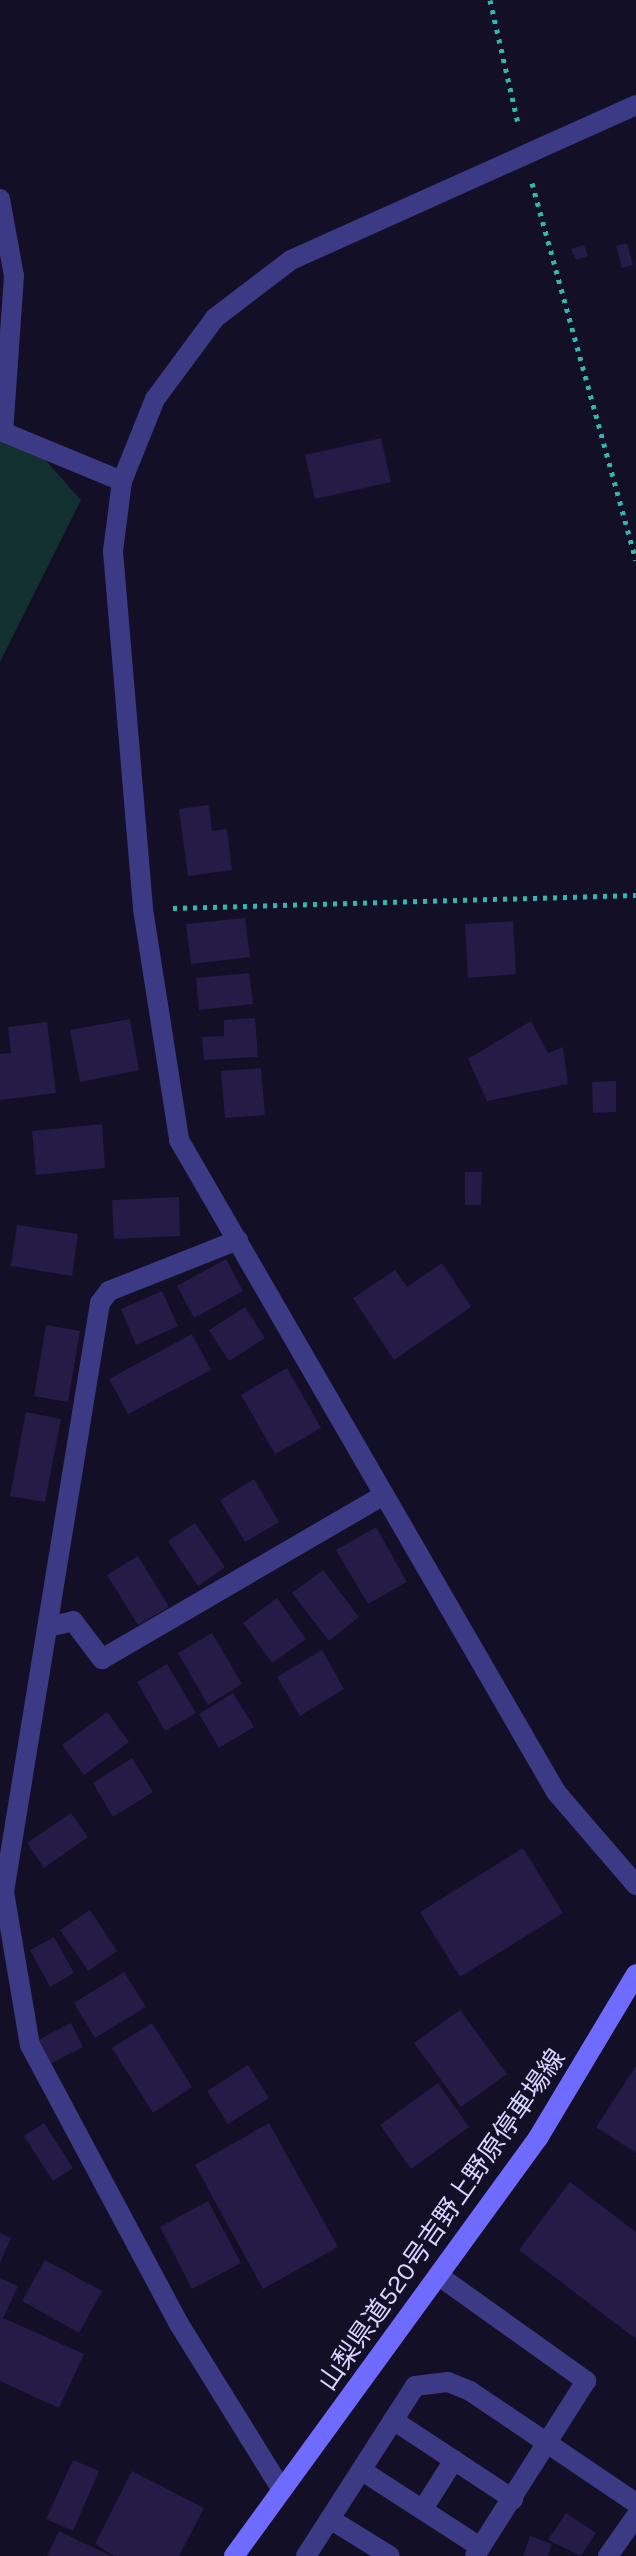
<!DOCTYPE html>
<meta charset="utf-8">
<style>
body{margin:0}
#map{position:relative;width:636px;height:2556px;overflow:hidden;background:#130f26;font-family:Karla,"Noto Sans JP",sans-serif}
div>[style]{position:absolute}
.green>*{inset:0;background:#12302f}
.building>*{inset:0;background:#241b47}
.path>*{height:5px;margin-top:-2.5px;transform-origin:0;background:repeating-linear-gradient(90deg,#2fb8b0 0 4px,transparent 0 10px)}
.lane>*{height:20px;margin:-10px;padding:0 10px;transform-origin:10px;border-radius:10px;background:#3d3a85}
.street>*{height:20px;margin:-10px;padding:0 10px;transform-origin:10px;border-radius:10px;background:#3d3a85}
.secondary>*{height:20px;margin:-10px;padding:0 10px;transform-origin:10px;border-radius:10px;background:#6f6bff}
span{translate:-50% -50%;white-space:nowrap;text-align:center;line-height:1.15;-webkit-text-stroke:6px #130f26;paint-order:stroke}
.street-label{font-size:26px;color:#d9d4ff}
</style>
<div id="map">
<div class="green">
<i style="clip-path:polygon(0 409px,81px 500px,0 662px)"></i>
</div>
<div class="building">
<i style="clip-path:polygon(627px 243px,633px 265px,622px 268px,616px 246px)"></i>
<i style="clip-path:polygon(584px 245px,588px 256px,576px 260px,571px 249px)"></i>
<i style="clip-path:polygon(381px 438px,391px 482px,315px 499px,305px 455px)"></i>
<i style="clip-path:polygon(209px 805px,212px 831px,227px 829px,232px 870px,188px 876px,179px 809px)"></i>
<i style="clip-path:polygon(245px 918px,250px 957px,191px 964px,186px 924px)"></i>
<i style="clip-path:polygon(513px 921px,516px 974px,468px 978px,465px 924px)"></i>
<i style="clip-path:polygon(249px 973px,253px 1004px,199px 1010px,196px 978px)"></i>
<i style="clip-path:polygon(255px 1018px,258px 1057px,204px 1060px,202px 1037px,224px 1036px,224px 1020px)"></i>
<i style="clip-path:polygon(130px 1019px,139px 1070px,80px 1082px,70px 1030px)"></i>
<i style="clip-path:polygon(531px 1021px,548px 1053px,563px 1047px,568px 1084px,487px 1101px,468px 1059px)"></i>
<i style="clip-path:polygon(47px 1022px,56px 1093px,0 1100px,0 1054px,11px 1053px,8px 1027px)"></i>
<i style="clip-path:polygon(261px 1068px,265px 1115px,225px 1118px,221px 1071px)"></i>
<i style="clip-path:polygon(616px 1081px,616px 1112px,593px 1113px,592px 1082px)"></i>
<i style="clip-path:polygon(102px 1124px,105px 1168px,36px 1175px,32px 1131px)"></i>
<i style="clip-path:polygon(465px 1172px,482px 1172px,481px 1205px,465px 1205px)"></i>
<i style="clip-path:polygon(179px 1197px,180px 1236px,114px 1239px,112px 1200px)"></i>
<i style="clip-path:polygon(17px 1225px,78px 1234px,72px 1276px,11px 1266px)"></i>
<i style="clip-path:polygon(226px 1259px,243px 1291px,194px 1318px,177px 1286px)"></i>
<i style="clip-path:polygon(442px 1263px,471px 1307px,394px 1360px,353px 1298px,395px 1270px,407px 1287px)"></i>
<i style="clip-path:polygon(162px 1291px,178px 1326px,136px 1345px,121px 1309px)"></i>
<i style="clip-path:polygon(245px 1307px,265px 1338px,229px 1361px,209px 1330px)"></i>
<i style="clip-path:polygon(46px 1325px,80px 1331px,68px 1402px,34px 1396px)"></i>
<i style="clip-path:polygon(192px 1334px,211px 1370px,128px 1414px,109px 1379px)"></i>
<i style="clip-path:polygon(287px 1368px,321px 1428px,275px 1454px,241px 1395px)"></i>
<i style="clip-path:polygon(26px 1412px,61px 1419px,45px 1502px,10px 1496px)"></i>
<i style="clip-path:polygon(254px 1479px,279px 1522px,245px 1542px,220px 1500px)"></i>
<i style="clip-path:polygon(195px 1523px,225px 1567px,198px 1586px,168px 1541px)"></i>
<i style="clip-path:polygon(376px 1527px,407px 1582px,368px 1604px,336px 1550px)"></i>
<i style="clip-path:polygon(138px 1556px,169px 1607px,138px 1625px,107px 1575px)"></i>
<i style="clip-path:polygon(323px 1570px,359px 1617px,329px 1641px,292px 1593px)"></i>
<i style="clip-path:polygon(277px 1598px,306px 1639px,272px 1663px,243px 1623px)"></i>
<i style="clip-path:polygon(212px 1633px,242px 1684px,208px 1705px,178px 1653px)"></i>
<i style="clip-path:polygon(322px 1650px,344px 1689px,300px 1716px,277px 1677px)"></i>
<i style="clip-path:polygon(167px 1664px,196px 1713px,165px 1731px,137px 1682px)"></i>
<i style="clip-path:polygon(233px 1693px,254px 1727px,219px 1748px,199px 1714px)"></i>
<i style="clip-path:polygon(107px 1712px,129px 1742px,84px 1775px,62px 1745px)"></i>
<i style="clip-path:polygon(132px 1758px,153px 1792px,113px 1817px,93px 1783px)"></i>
<i style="clip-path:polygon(71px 1813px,88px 1837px,44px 1868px,27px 1843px)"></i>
<i style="clip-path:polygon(523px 1848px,563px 1913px,460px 1977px,420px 1912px)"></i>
<i style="clip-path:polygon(90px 1910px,117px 1951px,88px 1971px,60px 1930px)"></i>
<i style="clip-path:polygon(54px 1937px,74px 1973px,50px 1987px,30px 1950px)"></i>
<i style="clip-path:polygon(124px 1972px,146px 2007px,95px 2038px,74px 2003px)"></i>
<i style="clip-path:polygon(460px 2010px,507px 2074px,461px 2107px,414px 2043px)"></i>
<i style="clip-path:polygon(71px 2023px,83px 2047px,50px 2064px,38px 2040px)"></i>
<i style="clip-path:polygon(152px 2023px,192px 2087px,153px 2113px,112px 2048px)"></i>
<i style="clip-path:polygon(248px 2065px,269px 2098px,228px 2124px,207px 2091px)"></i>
<i style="clip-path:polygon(636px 2066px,636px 2153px,596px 2127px)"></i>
<i style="clip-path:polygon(438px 2083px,469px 2127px,411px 2169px,380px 2125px)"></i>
<i style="clip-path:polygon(44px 2123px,73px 2168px,53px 2181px,24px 2136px)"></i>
<i style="clip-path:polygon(269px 2123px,338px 2247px,263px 2289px,195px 2165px)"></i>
<i style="clip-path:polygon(570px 2182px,636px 2232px,636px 2339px,519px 2250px)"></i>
<i style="clip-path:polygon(208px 2201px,241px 2263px,192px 2289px,160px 2227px)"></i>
<i style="clip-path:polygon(0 2233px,11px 2238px,0 2263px)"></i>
<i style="clip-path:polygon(45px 2260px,102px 2291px,79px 2333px,22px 2301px)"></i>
<i style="clip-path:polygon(0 2278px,18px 2286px,3px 2318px,84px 2354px,59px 2408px,0 2381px)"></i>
<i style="clip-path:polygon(73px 2460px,99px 2471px,73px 2531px,46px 2519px)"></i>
<i style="clip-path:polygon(132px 2471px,204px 2508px,179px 2556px,114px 2556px,95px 2544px)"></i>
<i style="clip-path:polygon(566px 2513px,596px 2533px,581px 2556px,548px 2540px)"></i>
<i style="clip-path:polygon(59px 2531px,90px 2546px,112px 2556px,47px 2556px)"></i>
<i style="clip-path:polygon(530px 2536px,552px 2544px,548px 2556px,523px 2556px)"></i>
</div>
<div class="path">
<i style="left:490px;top:0;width:126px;rotate:77.2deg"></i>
<i style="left:532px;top:183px;width:391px;rotate:74.6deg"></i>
<i style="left:173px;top:908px;width:463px;rotate:-1.6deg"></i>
</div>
<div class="lane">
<i style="left:439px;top:2276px;width:181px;rotate:35.5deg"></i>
<i style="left:586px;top:2381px;width:207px;rotate:122.4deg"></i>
<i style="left:393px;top:2420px;width:144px;rotate:33.4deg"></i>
<i style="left:361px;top:2470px;width:142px;rotate:32.9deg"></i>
<i style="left:423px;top:2509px;width:58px;rotate:-57.7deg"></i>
<i style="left:330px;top:2519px;width:70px;rotate:31.7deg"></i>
<i style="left:306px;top:2556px;width:202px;rotate:-57.3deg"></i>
<i style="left:415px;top:2386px;width:33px;rotate:-7deg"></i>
<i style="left:448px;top:2382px;width:24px;rotate:22deg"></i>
<i style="left:470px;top:2391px;width:200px;rotate:34deg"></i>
<i style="left:608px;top:2556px;width:49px;rotate:-55deg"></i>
</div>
<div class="street">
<i style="left:636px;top:105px;width:378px;rotate:155.8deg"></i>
<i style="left:291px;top:260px;width:96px;rotate:142.7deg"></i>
<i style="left:215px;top:318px;width:101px;rotate:126.5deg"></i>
<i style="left:155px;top:399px;width:88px;rotate:111.9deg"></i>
<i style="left:122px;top:481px;width:71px;rotate:97.3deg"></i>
<i style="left:113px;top:551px;width:359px;rotate:85.2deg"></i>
<i style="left:143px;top:909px;width:234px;rotate:81.1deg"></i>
<i style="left:179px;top:1140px;width:753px;rotate:59.96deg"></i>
<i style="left:556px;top:1792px;width:123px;rotate:49.3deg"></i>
<i style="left:0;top:199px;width:78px;rotate:79.7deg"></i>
<i style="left:14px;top:276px;width:156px;rotate:94deg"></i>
<i style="left:3px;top:432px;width:129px;rotate:22.4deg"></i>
<i style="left:238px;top:1240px;width:139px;rotate:158.4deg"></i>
<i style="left:109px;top:1291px;width:15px;rotate:127deg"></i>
<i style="left:100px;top:1303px;width:597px;rotate:99.26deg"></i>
<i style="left:4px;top:1892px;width:155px;rotate:80.4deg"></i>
<i style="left:30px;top:2045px;width:316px;rotate:61.9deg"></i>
<i style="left:179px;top:2324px;width:195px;rotate:58.2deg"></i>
<i style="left:48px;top:1627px;width:26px;rotate:-13deg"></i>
<i style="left:73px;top:1621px;width:48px;rotate:52.7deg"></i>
<i style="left:102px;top:1659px;width:324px;rotate:-30.2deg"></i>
</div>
<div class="secondary">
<i style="left:234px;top:2556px;width:517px;rotate:-53.97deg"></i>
<i style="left:538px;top:2138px;width:191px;rotate:-59.1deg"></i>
</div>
<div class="street-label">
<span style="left:442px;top:2220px;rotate:-55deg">山梨県道520号吉野上野原停車場線</span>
</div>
</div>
